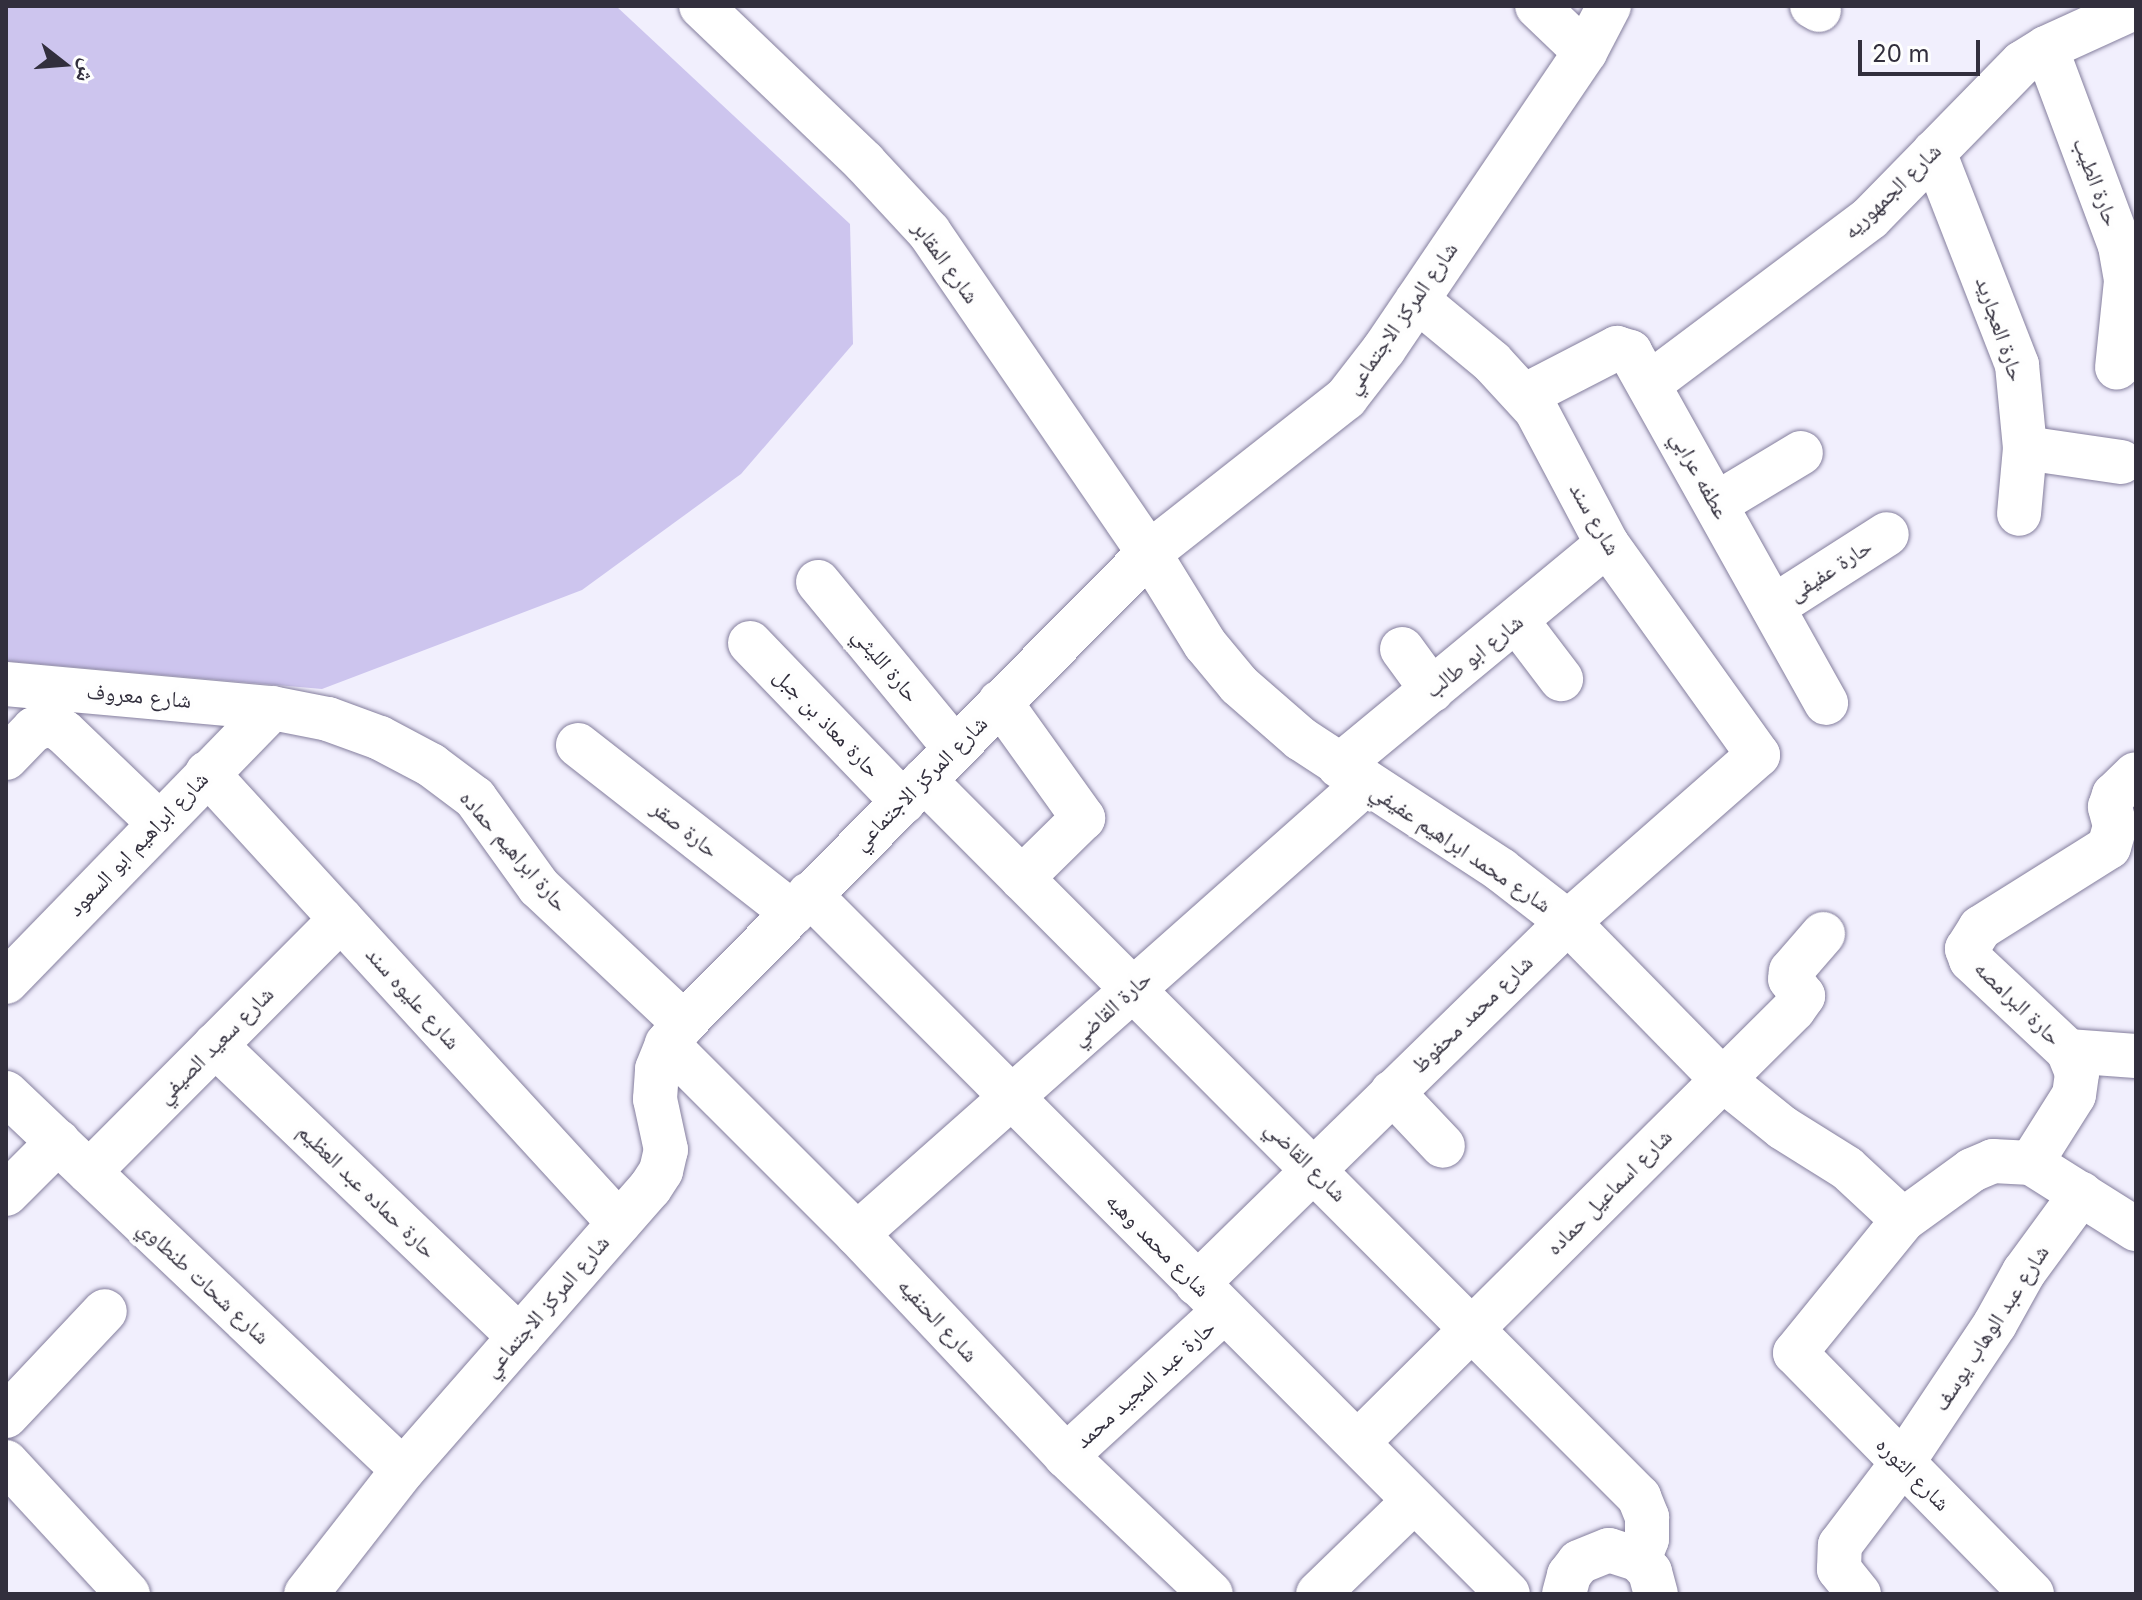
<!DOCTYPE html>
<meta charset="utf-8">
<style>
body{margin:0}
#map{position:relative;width:2142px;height:1600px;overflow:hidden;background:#f1effd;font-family:Inter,"Noto Naskh Arabic",sans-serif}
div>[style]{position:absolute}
.green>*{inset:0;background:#cdc5ee}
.roads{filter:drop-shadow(0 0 2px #847e9d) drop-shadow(0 0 2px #847e9d)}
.minor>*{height:44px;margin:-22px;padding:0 22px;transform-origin:22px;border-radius:22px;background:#fff}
span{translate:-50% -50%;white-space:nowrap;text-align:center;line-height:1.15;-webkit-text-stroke:8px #fefefe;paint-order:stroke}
.street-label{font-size:22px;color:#322f3d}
.frame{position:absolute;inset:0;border:8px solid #322f3d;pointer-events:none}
.north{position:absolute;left:24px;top:24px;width:80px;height:80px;-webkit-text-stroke:6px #fefefe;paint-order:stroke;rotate:107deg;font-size:22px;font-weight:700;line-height:32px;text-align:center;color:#322f3d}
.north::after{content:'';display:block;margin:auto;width:28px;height:36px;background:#322f3d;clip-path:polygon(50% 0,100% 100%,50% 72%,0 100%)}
.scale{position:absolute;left:1858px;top:40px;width:122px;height:36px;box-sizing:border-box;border:4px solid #322f3d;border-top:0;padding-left:10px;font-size:24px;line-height:28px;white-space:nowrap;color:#322f3d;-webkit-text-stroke:6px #fefefe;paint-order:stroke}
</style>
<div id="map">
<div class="green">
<i style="clip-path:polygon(6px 6px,616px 6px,850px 224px,853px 344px,741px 474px,582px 590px,322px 689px,6px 661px)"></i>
</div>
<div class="roads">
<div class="minor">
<i style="left:701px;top:6px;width:226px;rotate:43.7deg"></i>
<i style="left:864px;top:162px;width:96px;rotate:47.1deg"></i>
<i style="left:929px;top:232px;width:389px;rotate:55.6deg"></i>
<i style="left:1149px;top:553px;width:107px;rotate:58.4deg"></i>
<i style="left:1205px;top:644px;width:53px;rotate:50.3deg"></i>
<i style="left:1239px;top:685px;width:82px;rotate:41.1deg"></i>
<i style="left:1301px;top:739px;width:239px;rotate:33.2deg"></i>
<i style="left:1501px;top:870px;width:85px;rotate:37.8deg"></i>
<i style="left:1568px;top:922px;width:220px;rotate:45.6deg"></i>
<i style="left:1722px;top:1079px;width:78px;rotate:38.8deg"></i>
<i style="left:1783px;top:1128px;width:75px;rotate:32deg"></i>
<i style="left:1847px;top:1168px;width:76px;rotate:42.9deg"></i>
<i style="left:1537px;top:6px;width:66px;rotate:43.8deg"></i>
<i style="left:1812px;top:6px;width:8px;rotate:30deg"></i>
<i style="left:2046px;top:48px;width:211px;rotate:69.5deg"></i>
<i style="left:2120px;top:246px;width:36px;rotate:80deg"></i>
<i style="left:2126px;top:281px;width:87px;rotate:95.9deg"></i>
<i style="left:1934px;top:152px;width:229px;rotate:68.7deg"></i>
<i style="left:2017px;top:365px;width:83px;rotate:84.5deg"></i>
<i style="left:2025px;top:448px;width:66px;rotate:95.2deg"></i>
<i style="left:1649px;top:384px;width:276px;rotate:-36.9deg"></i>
<i style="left:1870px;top:218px;width:217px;rotate:-45.6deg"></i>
<i style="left:2022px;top:63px;width:28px;rotate:-32deg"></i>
<i style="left:2046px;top:48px;width:99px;rotate:-24.5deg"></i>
<i style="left:1524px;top:396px;width:105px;rotate:-27.3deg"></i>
<i style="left:1617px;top:348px;width:14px;rotate:17deg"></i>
<i style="left:1630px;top:352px;width:402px;rotate:60.8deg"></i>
<i style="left:2025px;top:448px;width:97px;rotate:8.3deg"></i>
<i style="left:1716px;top:504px;width:99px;rotate:-31deg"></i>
<i style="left:818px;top:582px;width:215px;rotate:50.5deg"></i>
<i style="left:1773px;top:607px;width:135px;rotate:-32.6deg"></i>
<i style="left:1517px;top:621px;width:73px;rotate:52.8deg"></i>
<i style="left:750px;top:643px;width:221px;rotate:46.1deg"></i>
<i style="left:1402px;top:649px;width:51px;rotate:53.8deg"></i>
<i style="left:6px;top:684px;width:267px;rotate:5.2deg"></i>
<i style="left:272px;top:708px;width:57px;rotate:11.1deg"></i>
<i style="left:328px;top:719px;width:55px;rotate:20.1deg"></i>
<i style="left:380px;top:738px;width:58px;rotate:27.9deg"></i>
<i style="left:431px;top:765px;width:55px;rotate:36.9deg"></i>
<i style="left:475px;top:798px;width:110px;rotate:54.3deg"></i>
<i style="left:539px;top:887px;width:199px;rotate:43.2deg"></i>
<i style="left:1000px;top:702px;width:143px;rotate:54.4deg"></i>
<i style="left:1083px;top:818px;width:86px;rotate:135.5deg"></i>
<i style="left:578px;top:745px;width:273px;rotate:38deg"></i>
<i style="left:6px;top:758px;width:40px;rotate:-46deg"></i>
<i style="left:34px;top:729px;width:18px;rotate:-16deg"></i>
<i style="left:51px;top:724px;width:15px;rotate:32deg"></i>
<i style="left:64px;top:732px;width:130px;rotate:43.8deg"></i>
<i style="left:1339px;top:766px;width:348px;rotate:-39.6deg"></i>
<i style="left:207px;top:773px;width:610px;rotate:47.52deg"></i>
<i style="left:924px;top:780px;width:1013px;rotate:45.08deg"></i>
<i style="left:1639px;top:1497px;width:22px;rotate:68deg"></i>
<i style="left:1647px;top:1517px;width:22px;rotate:90deg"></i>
<i style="left:1647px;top:1539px;width:22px;rotate:111deg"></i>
<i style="left:809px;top:894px;width:989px;rotate:45.04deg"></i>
<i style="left:6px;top:982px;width:382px;rotate:-45.8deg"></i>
<i style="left:667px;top:1044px;width:269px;rotate:45deg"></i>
<i style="left:857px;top:1234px;width:305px;rotate:46.7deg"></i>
<i style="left:1066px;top:1456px;width:200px;rotate:43.6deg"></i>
<i style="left:215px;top:1045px;width:422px;rotate:43.8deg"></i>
<i style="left:2068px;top:1051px;width:68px;rotate:4.2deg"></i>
<i style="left:1392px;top:1092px;width:74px;rotate:46.6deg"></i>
<i style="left:6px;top:1093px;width:547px;rotate:43.52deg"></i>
<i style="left:2031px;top:1163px;width:80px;rotate:-57.7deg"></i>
<i style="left:2074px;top:1095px;width:22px;rotate:-82deg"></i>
<i style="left:2077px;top:1073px;width:24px;rotate:-112deg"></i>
<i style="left:2068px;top:1051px;width:133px;rotate:-136.8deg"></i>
<i style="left:1971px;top:960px;width:12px;rotate:-110deg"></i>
<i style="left:1967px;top:949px;width:25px;rotate:-58deg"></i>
<i style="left:1980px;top:928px;width:152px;rotate:-32.1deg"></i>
<i style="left:2109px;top:847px;width:22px;rotate:-74deg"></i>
<i style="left:2115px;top:826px;width:20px;rotate:-105deg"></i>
<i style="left:2110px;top:807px;width:13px;rotate:-72deg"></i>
<i style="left:2114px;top:795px;width:30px;rotate:-44deg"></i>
<i style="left:89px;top:1172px;width:357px;rotate:-45.1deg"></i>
<i style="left:6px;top:1194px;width:74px;rotate:-45deg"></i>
<i style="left:857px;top:1234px;width:680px;rotate:-41.54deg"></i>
<i style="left:1197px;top:1284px;width:518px;rotate:-44.3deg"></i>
<i style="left:1568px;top:922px;width:253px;rotate:-41.3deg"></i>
<i style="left:1758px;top:755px;width:259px;rotate:-125.6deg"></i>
<i style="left:1607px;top:544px;width:152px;rotate:-117.9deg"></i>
<i style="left:1536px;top:410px;width:65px;rotate:-132.5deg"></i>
<i style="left:1492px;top:362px;width:97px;rotate:-140.4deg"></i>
<i style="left:6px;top:1416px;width:144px;rotate:-46.7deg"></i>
<i style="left:1358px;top:1442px;width:614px;rotate:-44.8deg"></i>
<i style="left:1794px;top:1009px;width:16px;rotate:-55deg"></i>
<i style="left:1803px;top:996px;width:21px;rotate:-127deg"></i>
<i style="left:1790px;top:979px;width:8px;rotate:-83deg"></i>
<i style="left:1791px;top:971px;width:49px;rotate:-49.1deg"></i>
<i style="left:1066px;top:1456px;width:214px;rotate:-42.5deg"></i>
<i style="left:6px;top:1462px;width:180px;rotate:47.3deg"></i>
<i style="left:306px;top:1594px;width:157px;rotate:-52deg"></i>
<i style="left:403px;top:1470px;width:375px;rotate:-48.8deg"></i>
<i style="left:650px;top:1188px;width:20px;rotate:-57deg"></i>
<i style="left:661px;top:1171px;width:22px;rotate:-77deg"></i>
<i style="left:666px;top:1150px;width:52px;rotate:-102.2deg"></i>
<i style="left:655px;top:1099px;width:30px;rotate:-86deg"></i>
<i style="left:657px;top:1069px;width:27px;rotate:-68deg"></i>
<i style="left:667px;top:1044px;width:27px;rotate:-51deg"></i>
<i style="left:684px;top:1023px;width:661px;rotate:-45.31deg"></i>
<i style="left:1149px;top:553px;width:251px;rotate:-38.2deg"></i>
<i style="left:1346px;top:398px;width:62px;rotate:-52.2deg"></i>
<i style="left:1384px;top:349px;width:359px;rotate:-55.9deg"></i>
<i style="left:1585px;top:52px;width:52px;rotate:-62.4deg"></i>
<i style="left:1318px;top:1594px;width:134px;rotate:-44.1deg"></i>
<i style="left:1564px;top:1594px;width:20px;rotate:-75deg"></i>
<i style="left:1569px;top:1575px;width:16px;rotate:-52deg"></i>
<i style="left:1579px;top:1562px;width:32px;rotate:-22deg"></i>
<i style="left:1609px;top:1550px;width:32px;rotate:18deg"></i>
<i style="left:1639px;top:1560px;width:16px;rotate:47deg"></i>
<i style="left:1650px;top:1572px;width:23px;rotate:75deg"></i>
<i style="left:1859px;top:1594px;width:32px;rotate:-129deg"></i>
<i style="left:1839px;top:1569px;width:24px;rotate:-88deg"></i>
<i style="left:1840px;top:1545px;width:104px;rotate:-52.8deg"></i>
<i style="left:1903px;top:1462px;width:166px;rotate:-56.3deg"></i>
<i style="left:1995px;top:1324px;width:60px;rotate:-60.9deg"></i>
<i style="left:2024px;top:1272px;width:97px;rotate:-53.8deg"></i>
<i style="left:2032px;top:1594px;width:338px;rotate:-134.5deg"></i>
<i style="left:1795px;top:1353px;width:171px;rotate:-50.9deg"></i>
<i style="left:1903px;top:1220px;width:85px;rotate:-35.9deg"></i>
<i style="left:1972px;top:1170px;width:23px;rotate:-23deg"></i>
<i style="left:1993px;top:1161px;width:38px;rotate:3deg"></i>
<i style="left:2031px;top:1163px;width:124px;rotate:32.2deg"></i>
</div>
</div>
<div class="street-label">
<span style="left:2096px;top:182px;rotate:69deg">حارة الطيب</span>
<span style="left:1892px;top:191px;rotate:-44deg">شارع الجمهوريه</span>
<span style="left:946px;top:262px;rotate:54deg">شارع المقابر</span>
<span style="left:1401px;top:318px;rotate:-55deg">شارع المركز الاجتماعي</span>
<span style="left:2000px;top:329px;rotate:71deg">حارة العجاريد</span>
<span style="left:1700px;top:475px;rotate:61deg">عطفه عرابي</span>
<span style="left:1595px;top:519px;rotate:60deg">شارع سند</span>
<span style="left:1830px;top:570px;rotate:-33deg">حارة عفيفى</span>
<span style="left:1474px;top:656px;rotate:-39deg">شارع ابو طالب</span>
<span style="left:886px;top:665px;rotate:50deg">حارة الليثي</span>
<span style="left:139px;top:696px;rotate:5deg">شارع معروف</span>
<span style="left:827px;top:723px;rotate:46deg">حارة معاذ بن جبل</span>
<span style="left:920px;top:783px;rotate:-45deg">شارع المركز الاجتماعي</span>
<span style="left:685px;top:829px;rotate:38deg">حارة صقر</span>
<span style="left:138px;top:844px;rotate:-46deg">شارع ابراهيم ابو السعود</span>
<span style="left:1461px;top:848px;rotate:34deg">شارع محمد ابراهيم عفيفي</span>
<span style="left:514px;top:851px;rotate:49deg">حارة ابراهيم حماده</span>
<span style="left:413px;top:998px;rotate:48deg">شارع عليوه سند</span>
<span style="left:2018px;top:1003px;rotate:44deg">حارة البرامصه</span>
<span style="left:1111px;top:1008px;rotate:-42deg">حارة القاضي</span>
<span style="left:1472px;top:1014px;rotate:-44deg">شارع محمد محفوظ</span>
<span style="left:215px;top:1045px;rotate:-45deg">شارع سعيد الصيفي</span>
<span style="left:1306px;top:1161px;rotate:45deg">شارع القاضي</span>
<span style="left:367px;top:1191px;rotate:44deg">حارة حماده عبد العظيم</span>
<span style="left:1609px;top:1192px;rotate:-45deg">شارع اسماعيل حماده</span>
<span style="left:1158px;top:1245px;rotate:45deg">شارع محمد وهبه</span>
<span style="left:204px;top:1282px;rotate:43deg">شارع شحات طنطاوي</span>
<span style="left:546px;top:1306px;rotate:-49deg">شارع المركز الاجتماعي</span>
<span style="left:938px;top:1320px;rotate:47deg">شارع الحنفيه</span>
<span style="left:1991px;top:1328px;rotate:-57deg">شارع عبد الوهاب يوسف</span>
<span style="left:1145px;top:1384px;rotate:-42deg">حارة عبد المجيد محمد</span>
<span style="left:1913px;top:1474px;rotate:45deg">شارع الثوره</span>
</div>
<div class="frame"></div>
<div class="north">ش</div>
<div class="scale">20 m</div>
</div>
